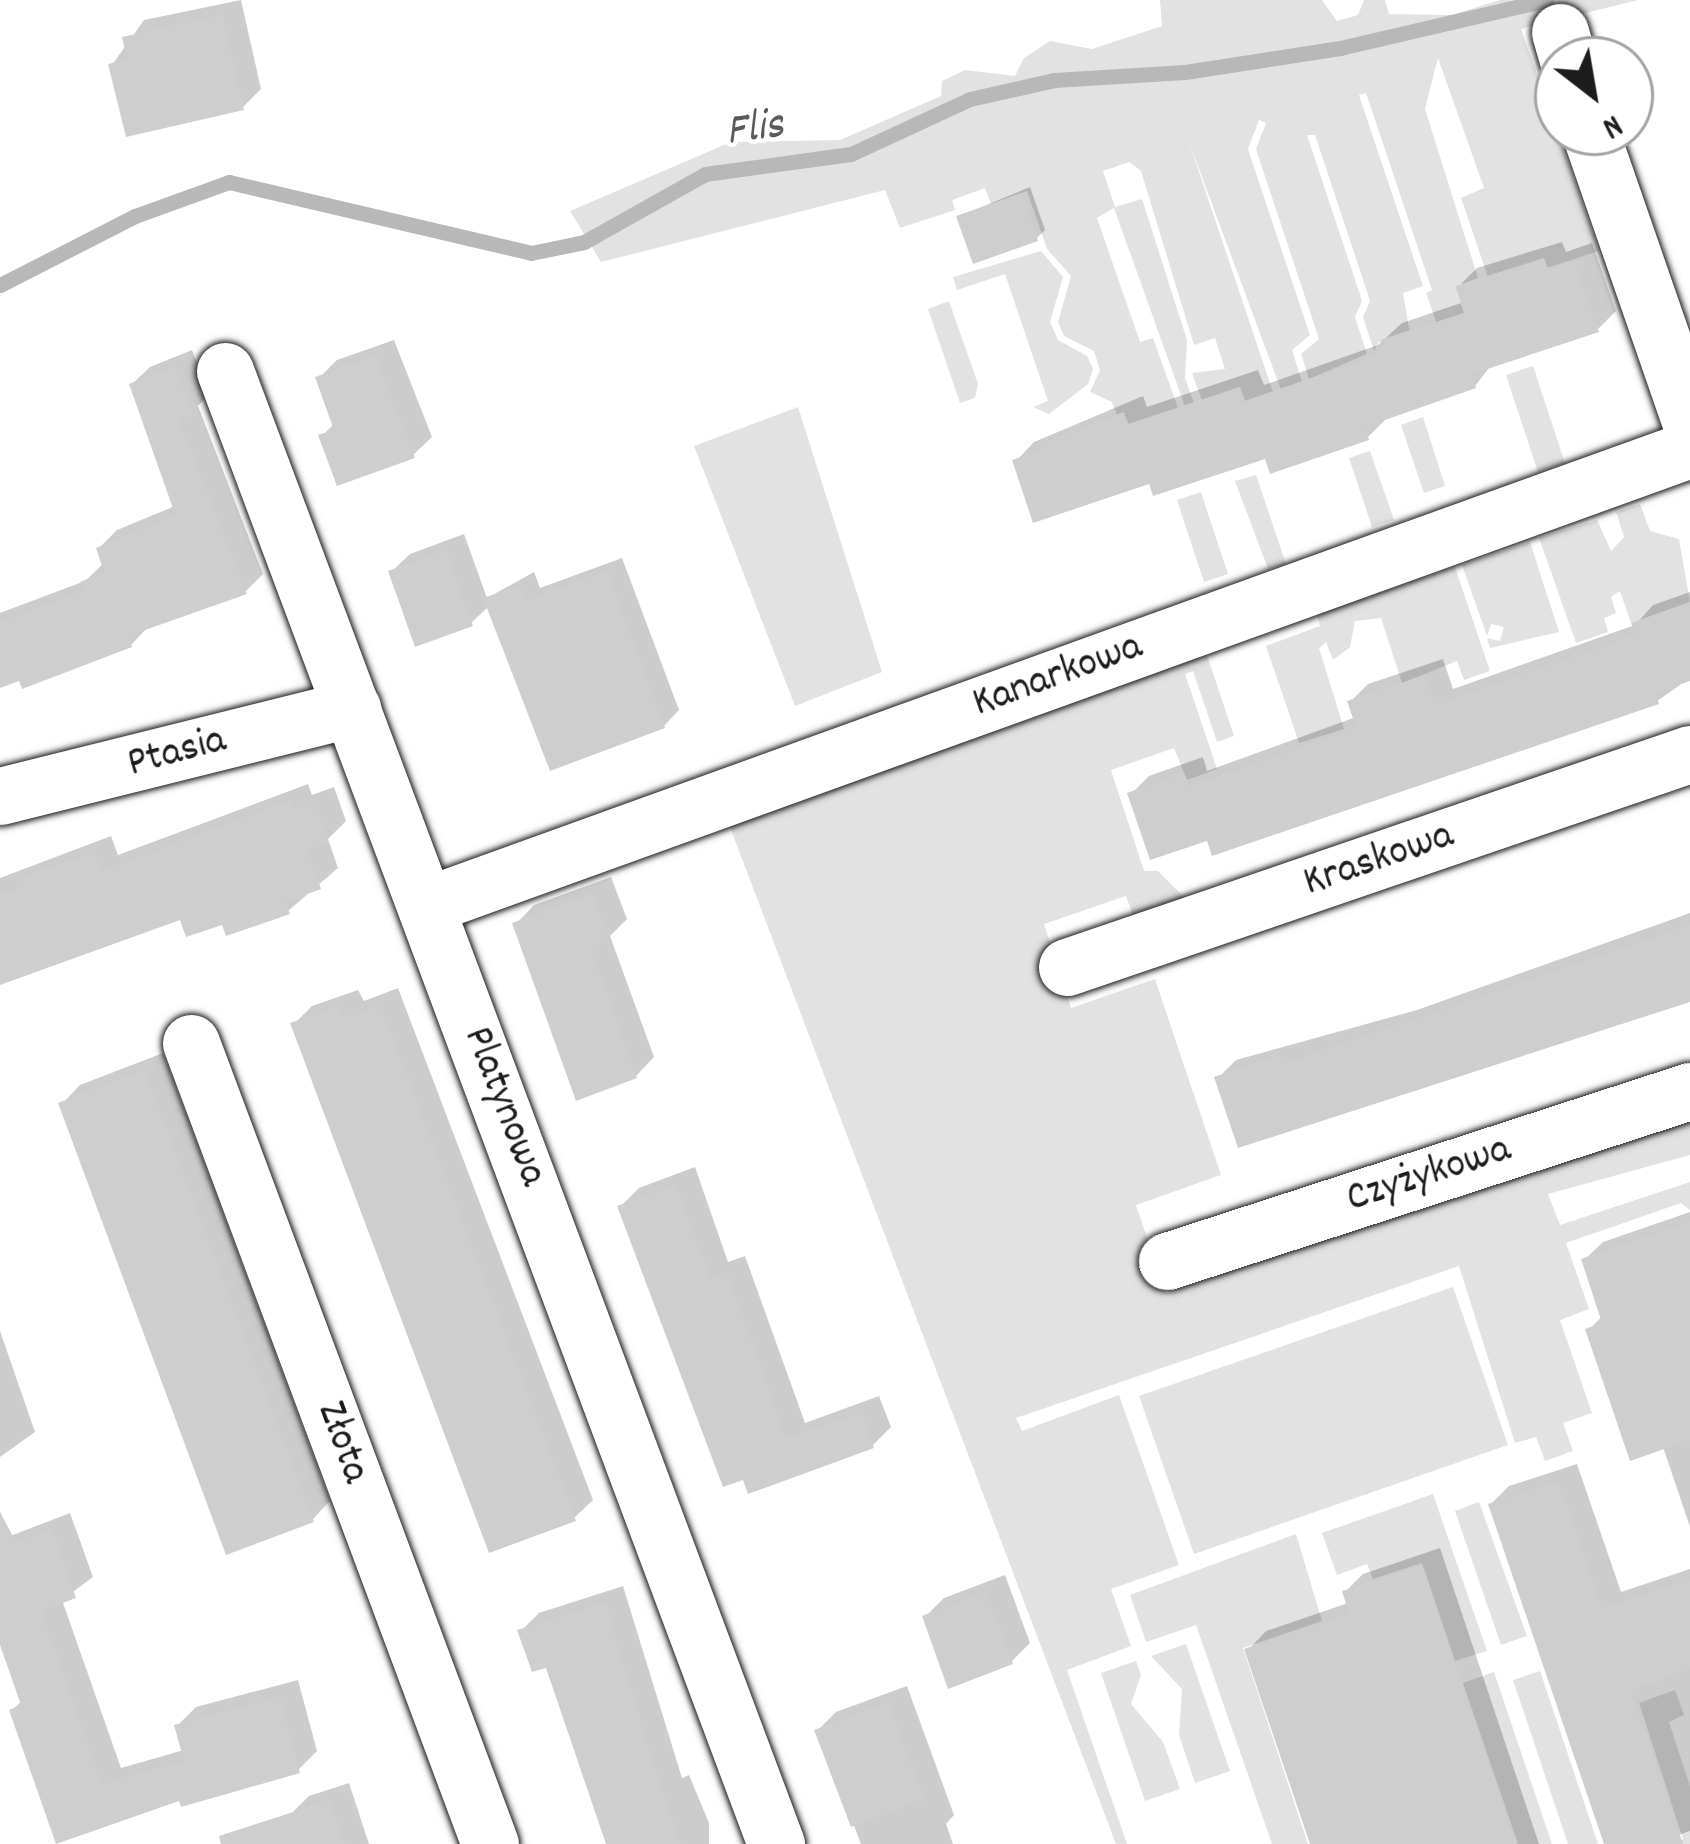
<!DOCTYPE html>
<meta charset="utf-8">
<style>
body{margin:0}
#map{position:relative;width:1690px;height:1844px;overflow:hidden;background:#fff;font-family:Dekko,sans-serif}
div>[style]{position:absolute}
.green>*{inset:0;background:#e2e2e2}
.shadow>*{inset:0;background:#0003}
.stream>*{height:15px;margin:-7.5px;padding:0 7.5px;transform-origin:7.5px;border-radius:7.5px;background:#b8b8b8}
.building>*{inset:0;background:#cecece}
.roads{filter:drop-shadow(0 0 3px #1c1c1c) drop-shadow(0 0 3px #1c1c1c)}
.minor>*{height:57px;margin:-28.5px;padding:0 28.5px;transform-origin:28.5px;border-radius:28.5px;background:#fff}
span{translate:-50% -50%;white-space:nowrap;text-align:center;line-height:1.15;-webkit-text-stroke:9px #fff;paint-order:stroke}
.street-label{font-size:42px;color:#1c1c1c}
.water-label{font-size:45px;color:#5a5a5a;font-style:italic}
.north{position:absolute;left:1534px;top:36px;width:120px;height:120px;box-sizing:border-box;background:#fff;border:3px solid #a4a4a4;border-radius:50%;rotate:149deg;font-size:33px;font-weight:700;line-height:48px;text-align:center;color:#1c1c1c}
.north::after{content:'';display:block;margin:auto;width:42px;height:54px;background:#1c1c1c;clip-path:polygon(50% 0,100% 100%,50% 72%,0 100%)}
</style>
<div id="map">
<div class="green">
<i style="clip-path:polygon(1160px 0,1322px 0,1337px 21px,1358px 15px,1364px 0,1385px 0,1389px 14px,1452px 15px,1500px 0,1638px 0,1521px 29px,1599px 251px,1491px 286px,1461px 198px,1484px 188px,1438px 58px,1425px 109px,1478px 278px,1455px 286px,1464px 313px,1439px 330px,1426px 293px,1432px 290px,1366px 93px,1359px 95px,1423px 286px,1403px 293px,1411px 340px,1407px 331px,1380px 340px,1374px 351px,1363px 317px,1370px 301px,1315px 135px,1307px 135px,1362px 301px,1355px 317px,1367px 354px,1309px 379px,1301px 354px,1319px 339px,1256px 149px,1266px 123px,1259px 120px,1248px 149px,1310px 335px,1292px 350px,1302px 382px,1281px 390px,1189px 142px,1273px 392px,1245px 401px,1239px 387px,1212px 397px,1205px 409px,1192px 373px,1225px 369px,1215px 338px,1194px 345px,1141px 171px,1129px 162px,1103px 171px,1115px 207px,1142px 199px,1187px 340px,1185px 378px,1197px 412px,1188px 415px,1114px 208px,1097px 218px,1140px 342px,1153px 338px,1178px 408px,1133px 437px,1124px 413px,1117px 415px,1112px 402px,1090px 392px,1100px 370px,1094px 351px,1064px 336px,1058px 322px,1071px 276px,1047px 249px,1027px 191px,991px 204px,985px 188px,952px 200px,955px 210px,900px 228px,885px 190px,601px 262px,570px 211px,731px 142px,840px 140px,941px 96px,942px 81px,965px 70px,1015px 76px,1024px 58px,1050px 41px,1092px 49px,1162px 26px)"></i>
<i style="clip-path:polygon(1041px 251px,1063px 277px,1050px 322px,1058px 340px,1087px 356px,1093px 369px,1088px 384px,1049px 414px,1033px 407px,1048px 401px,1005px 274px,957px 290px,953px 277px)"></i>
<i style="clip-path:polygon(949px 301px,978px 384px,975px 398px,960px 403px,928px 309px)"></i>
<i style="clip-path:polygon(1533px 366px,1565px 463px,1538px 472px,1506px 375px)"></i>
<i style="clip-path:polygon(798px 407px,882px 672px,795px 706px,694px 446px)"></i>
<i style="clip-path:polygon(1423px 417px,1445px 486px,1424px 493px,1401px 425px)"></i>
<i style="clip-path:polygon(1370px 451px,1394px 520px,1372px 527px,1349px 458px)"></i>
<i style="clip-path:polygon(1256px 475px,1286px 564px,1268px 569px,1235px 481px)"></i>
<i style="clip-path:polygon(1201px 492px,1228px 574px,1204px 582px,1177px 500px)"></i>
<i style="clip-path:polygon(1640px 504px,1650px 531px,1679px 539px,1690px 602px,1631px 623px,1620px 591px,1611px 597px,1616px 613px,1604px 618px,1608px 632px,1576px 643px,1539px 538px,1597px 520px,1611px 551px,1624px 537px,1616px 512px)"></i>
<i style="clip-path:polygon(1530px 542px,1559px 632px,1490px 648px,1487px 638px,1500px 641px,1504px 627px,1491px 624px,1487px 636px,1462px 565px)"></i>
<i style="clip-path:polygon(1455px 567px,1490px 671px,1464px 680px,1457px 661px,1402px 683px,1381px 618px,1355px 621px,1350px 647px,1333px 660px,1326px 642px,1319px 648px,1344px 729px,1299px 743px,1266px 646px,1320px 626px,1317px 614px)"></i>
<i style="clip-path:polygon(1206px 652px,1234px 736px,1217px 742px,1193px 671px,1185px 674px,1217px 769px,1187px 780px,1174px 748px,1111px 770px,1144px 871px,1158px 871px,1187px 900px,1135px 922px,1126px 896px,1044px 924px,1071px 1008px,1155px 979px,1221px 1175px,1136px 1205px,1166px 1293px,1690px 1117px,1690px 1155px,1548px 1194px,1560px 1225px,1690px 1182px,1690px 1210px,1681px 1203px,1566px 1243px,1589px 1309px,1560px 1320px,1592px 1413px,1563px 1423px,1573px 1451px,1545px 1461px,1536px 1437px,1515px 1443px,1459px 1266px,1016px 1418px,1022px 1431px,1119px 1395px,1179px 1565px,1111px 1589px,1131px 1646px,1067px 1670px,1127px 1844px,1116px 1844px,725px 814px)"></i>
<i style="clip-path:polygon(1453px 1287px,1508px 1445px,1194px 1554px,1139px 1396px)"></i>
<i style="clip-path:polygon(1433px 1494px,1487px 1651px,1455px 1661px,1422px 1563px,1373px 1579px,1367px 1564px,1337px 1575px,1322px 1533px)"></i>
<i style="clip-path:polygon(1479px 1502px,1527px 1636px,1501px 1645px,1455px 1511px)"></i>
<i style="clip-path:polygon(1296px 1534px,1322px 1621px,1243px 1648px,1308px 1844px,1272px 1844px,1196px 1625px,1146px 1642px,1130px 1595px)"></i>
<i style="clip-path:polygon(1186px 1644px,1230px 1771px,1195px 1783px,1179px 1735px,1182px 1689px,1151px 1656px)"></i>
<i style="clip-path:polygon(1136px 1661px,1141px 1675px,1131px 1704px,1163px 1742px,1180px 1789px,1145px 1801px,1101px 1673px)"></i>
<i style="clip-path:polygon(1540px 1671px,1598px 1844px,1568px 1844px,1513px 1680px)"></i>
<i style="clip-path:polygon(1494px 1672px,1552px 1844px,1518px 1844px,1463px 1683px)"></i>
<i style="clip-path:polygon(1675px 1690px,1684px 1715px,1669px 1722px,1690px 1786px,1690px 1844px,1672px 1844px,1683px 1839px,1639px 1703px)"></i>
</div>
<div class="shadow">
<i style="clip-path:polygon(241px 0,261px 89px,242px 108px,112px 65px,144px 20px)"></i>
<i style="clip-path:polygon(1030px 187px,1045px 230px,1036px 239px,960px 216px)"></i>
<i style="clip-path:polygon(1562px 242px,1566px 252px,1592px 243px,1616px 311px,1598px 329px,1492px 364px,1475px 386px,1386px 419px,1368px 437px,1151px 480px,1016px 461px,1034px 442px,1143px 396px,1147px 407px,1258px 370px,1264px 385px,1378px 345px,1402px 323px,1464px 302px,1458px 287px,1477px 268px)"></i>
<i style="clip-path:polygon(394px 340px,432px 437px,413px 455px,322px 436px,335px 423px,319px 378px,337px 360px)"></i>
<i style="clip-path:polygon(192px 350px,209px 394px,198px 406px,263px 574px,245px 592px,150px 625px,131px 645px,0 685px,0 613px,85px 581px,104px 563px,99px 548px,117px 530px,175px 506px,132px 384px,150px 367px)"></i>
<i style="clip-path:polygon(464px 534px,487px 598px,534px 572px,540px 588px,622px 558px,679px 710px,664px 726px,489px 606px,471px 623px,391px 572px,410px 554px)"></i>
<i style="clip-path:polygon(1690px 592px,1690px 678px,1657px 701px,1209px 837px,1131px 794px,1149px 776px,1203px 757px,1207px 771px,1356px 717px,1350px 702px,1368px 684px,1443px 659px,1453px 689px,1635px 625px,1653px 605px)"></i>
<i style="clip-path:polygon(308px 784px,312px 795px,334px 787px,346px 821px,328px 839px,338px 868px,288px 911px,224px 921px,182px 916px,0 981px,0 878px,111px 836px,118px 855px)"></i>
<i style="clip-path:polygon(611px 877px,627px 919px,610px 936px,654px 1057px,636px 1076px,516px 924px,534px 905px)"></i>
<i style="clip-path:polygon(1690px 913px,1690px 994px,1240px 1145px,1218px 1078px,1236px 1060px,1417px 1010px)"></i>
<i style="clip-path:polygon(398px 988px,593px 1500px,574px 1518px,294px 1024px,312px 1006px,358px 990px,364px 1001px)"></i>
<i style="clip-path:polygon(163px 1053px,330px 1501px,312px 1520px,62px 1104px,80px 1085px)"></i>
<i style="clip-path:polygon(695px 1167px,728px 1262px,745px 1256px,805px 1423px,879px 1396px,891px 1427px,872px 1446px,745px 1476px,620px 1207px,639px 1188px)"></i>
<i style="clip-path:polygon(1690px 1212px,1690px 1527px,1663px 1447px,1589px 1330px,1603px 1315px,1584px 1260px,1603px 1242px)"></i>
<i style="clip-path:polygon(0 1331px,35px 1432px,0 1457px)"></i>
<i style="clip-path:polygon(1577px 1464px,1621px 1592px,1690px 1569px,1690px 1831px,1653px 1844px,1607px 1844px,1491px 1504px,1509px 1486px)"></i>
<i style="clip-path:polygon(70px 1513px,93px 1577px,62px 1600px,121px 1768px,184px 1750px,177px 1726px,196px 1707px,298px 1680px,317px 1751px,298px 1770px,181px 1797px,58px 1841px,12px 1710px,23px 1700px,0 1636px,0 1540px)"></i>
<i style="clip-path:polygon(1440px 1548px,1539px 1844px,1313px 1844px,1248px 1650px,1266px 1631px,1348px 1603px,1345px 1592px,1363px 1574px)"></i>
<i style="clip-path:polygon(1005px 1575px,1030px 1643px,1011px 1662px,926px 1616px,944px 1598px)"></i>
<i style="clip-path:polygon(623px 1586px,682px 1778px,689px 1775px,709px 1823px,709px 1844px,612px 1844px,548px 1664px,521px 1631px,539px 1613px)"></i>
<i style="clip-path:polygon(907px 1686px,954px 1815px,946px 1824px,953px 1844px,861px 1844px,818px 1730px,836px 1712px)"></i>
<i style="clip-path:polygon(349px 1783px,369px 1844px,301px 1844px,291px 1814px,309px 1796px)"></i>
</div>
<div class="stream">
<i style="left:0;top:285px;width:152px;rotate:-27.1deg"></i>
<i style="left:135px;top:216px;width:100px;rotate:-19.9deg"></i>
<i style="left:229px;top:182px;width:310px;rotate:13.2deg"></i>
<i style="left:531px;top:253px;width:54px;rotate:-11.7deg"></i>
<i style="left:584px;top:242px;width:139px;rotate:-29.3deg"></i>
<i style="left:705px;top:174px;width:147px;rotate:-7.8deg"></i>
<i style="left:851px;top:154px;width:131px;rotate:-24.8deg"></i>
<i style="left:970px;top:99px;width:86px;rotate:-12.7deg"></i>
<i style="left:1054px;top:80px;width:131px;rotate:-3.5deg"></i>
<i style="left:1185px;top:72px;width:157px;rotate:-8.8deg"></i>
<i style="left:1340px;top:48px;width:212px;rotate:-13.1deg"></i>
</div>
<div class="building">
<i style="clip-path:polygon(222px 15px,244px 110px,126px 137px,108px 64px,127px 60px,122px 37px)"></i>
<i style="clip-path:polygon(1022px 193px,1038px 241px,973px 264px,956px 216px)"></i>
<i style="clip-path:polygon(1544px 258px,1548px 269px,1574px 260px,1599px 332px,1472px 374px,1476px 388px,1365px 427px,1369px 440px,1270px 474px,1265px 459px,1153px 496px,1149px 484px,1033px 523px,1012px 460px,1042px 450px,1039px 444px,1124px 412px,1128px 424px,1240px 387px,1245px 401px,1357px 362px,1382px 349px,1380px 340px,1464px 313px,1455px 286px)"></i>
<i style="clip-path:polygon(375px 356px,415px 458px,337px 486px,318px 435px,334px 430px,315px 377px)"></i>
<i style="clip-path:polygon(174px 366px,193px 415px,179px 420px,247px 594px,128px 636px,132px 647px,22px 689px,19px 681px,0 688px,0 622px,83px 591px,80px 582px,104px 572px,96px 548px,175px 514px,129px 384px)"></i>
<i style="clip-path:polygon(445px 550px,473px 626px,415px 647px,388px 571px)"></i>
<i style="clip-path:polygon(607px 571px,665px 728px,550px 771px,483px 598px,519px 586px,525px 601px)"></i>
<i style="clip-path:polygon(1690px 602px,1690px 681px,1655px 693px,1659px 704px,1212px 856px,1207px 841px,1150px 860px,1127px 793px,1184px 773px,1189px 787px,1356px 727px,1347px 701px,1425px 675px,1435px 705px,1636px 635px,1631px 623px)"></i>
<i style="clip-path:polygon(290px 800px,294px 811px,316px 803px,329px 842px,307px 849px,321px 889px,285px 902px,290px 914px,226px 936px,222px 925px,186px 937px,180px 920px,0 985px,0 895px,26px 885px,23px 877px,93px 852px,100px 872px)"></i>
<i style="clip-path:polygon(592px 894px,610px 940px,590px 947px,637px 1078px,576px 1101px,512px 923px)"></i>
<i style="clip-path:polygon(1690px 925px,1690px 1002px,1238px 1148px,1214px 1077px,1280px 1055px,1283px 1064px)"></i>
<i style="clip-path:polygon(380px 1005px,576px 1521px,489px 1553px,290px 1023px,339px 1006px,345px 1018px)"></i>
<i style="clip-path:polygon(144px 1070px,314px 1522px,226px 1555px,58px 1103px)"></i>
<i style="clip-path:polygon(676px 1184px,710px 1278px,727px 1272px,786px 1439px,861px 1412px,874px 1448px,748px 1494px,743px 1480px,723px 1487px,617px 1206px)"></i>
<i style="clip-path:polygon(1690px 1222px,1690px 1440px,1630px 1461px,1585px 1329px,1602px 1323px,1581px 1259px)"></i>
<i style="clip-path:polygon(1558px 1481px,1602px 1608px,1690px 1580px,1690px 1669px,1630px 1690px,1683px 1844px,1604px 1844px,1488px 1504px)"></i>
<i style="clip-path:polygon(0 1512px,16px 1542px,52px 1529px,76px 1598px,41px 1611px,102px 1784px,184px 1761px,174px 1725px,280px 1697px,300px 1773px,181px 1807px,179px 1801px,56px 1844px,9px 1710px,21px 1705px,0 1645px)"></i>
<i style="clip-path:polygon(1422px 1565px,1516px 1844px,1310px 1844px,1244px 1649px,1349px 1613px,1342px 1591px)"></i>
<i style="clip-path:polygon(986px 1591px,1013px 1664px,948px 1689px,922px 1616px)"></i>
<i style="clip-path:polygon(605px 1602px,664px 1798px,681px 1844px,606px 1844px,546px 1668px,532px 1672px,517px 1630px)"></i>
<i style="clip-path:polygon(888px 1702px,924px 1799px,851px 1827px,814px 1730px)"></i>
<i style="clip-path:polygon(330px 1800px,345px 1844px,221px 1844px,219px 1836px)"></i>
</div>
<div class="roads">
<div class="minor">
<i style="left:1560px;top:32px;width:29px;rotate:74deg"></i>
<i style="left:1590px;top:132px;width:305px;rotate:70.9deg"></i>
<i style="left:225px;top:371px;width:1573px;rotate:69.49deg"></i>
<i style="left:0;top:796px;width:363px;rotate:-14deg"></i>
<i style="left:427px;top:905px;width:1343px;rotate:-19.85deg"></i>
<i style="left:1067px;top:967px;width:658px;rotate:-18.88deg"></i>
<i style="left:191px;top:1043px;width:855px;rotate:69.53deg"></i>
<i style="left:1167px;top:1261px;width:550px;rotate:-18.01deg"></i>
</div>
</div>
<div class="street-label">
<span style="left:1058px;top:677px;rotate:-20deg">Kanarkowa</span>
<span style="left:177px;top:754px;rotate:-15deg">Ptasia</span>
<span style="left:1379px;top:861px;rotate:-19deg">Kraskowa</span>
<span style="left:503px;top:1107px;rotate:69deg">Platynowa</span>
<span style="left:1429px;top:1176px;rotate:-18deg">Czyżykowa</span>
<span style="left:341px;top:1443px;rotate:70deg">Złota</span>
</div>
<div class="water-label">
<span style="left:755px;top:131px;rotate:-8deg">Flis</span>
</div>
<div class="north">N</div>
</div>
